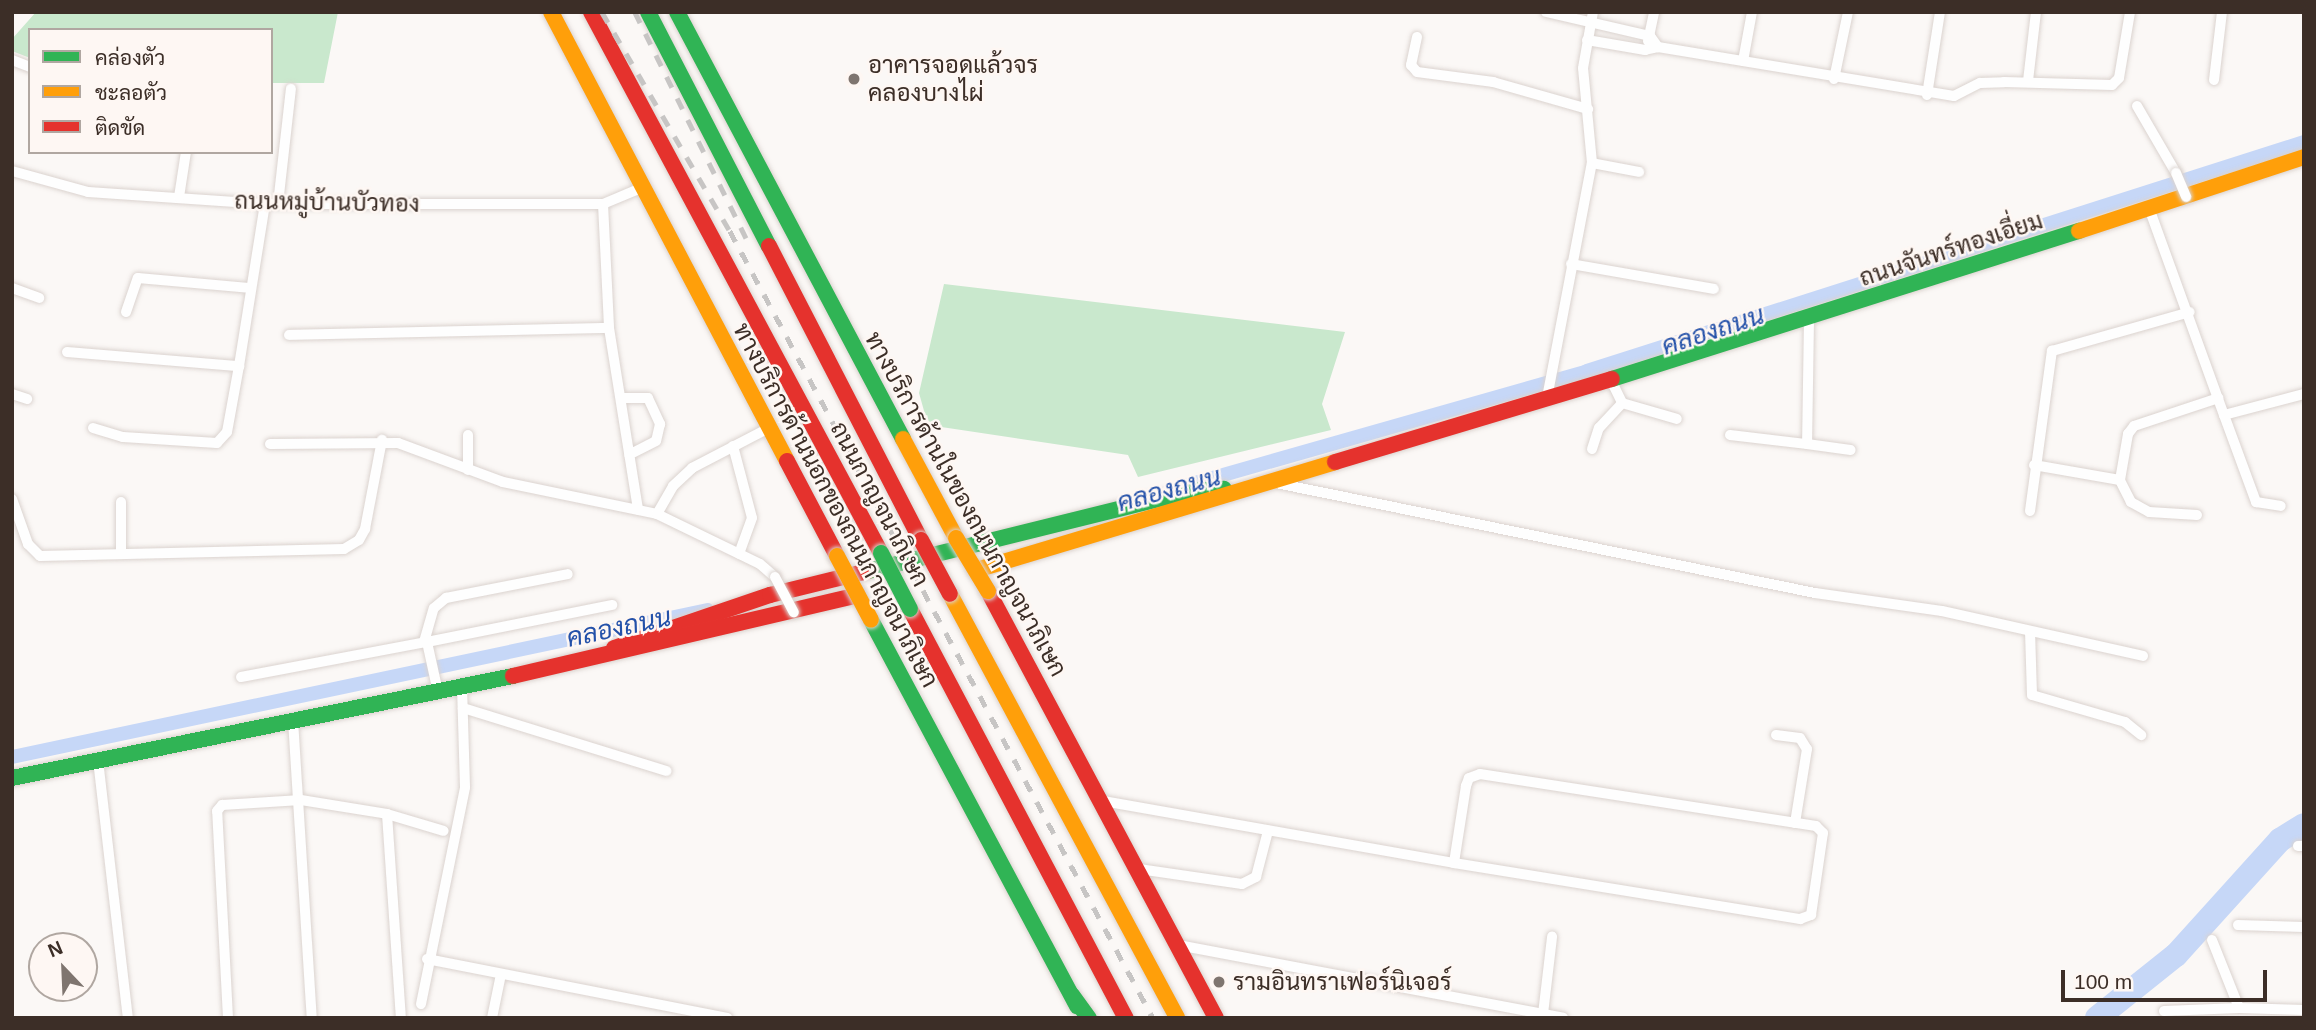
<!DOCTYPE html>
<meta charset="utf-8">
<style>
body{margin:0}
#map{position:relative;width:2316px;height:1030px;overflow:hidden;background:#fbf8f6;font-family:Arial,Sarabun,sans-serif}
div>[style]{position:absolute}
.green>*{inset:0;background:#c9e8cd}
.canal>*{height:14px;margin:-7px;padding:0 7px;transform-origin:7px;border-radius:7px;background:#c6d7f7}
.river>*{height:24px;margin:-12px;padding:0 12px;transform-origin:12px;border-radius:12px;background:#c6d7f7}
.roads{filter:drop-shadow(0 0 2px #dbd3cf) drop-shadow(0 0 2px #dbd3cf)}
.street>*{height:10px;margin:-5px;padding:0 5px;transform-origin:5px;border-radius:5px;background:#fefefe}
.fast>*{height:16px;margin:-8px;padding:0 8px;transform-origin:8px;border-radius:8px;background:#30b455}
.slow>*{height:16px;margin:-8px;padding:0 8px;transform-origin:8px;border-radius:8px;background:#ff9f0a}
.jam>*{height:16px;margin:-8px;padding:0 8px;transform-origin:8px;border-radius:8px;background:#e5322d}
.rail>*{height:4.5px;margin-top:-2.25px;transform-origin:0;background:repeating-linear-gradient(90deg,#c7c5c4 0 12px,transparent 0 24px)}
.bridges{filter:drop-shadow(0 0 2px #dbd3cf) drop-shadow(0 0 2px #dbd3cf)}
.street-bridge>*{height:10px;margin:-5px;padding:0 5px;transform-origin:5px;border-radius:5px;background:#fefefe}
.fast-bridge>*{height:16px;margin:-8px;padding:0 8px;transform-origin:8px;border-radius:8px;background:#30b455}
.slow-bridge>*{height:16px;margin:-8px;padding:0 8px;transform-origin:8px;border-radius:8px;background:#ff9f0a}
.jam-bridge>*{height:16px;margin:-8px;padding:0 8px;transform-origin:8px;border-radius:8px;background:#e5322d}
.dots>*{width:19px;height:19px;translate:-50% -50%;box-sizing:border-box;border:4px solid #fef7f3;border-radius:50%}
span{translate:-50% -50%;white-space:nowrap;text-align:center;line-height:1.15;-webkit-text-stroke:5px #fef7f3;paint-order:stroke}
.poi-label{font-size:24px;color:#3c2e27}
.left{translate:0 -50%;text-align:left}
.street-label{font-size:24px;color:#3c2e27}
.water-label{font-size:26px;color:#2451a9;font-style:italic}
.frame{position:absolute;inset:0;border:14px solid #3c2e27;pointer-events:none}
.legend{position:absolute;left:28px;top:28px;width:245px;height:126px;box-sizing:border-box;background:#fef7f3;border:2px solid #b0a7a1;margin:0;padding:9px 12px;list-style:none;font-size:21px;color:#3c2e27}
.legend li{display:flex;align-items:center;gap:14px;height:35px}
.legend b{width:35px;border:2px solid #b0a7a1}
.north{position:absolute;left:28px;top:932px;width:70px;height:70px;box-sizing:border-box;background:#fef7f3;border:2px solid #b0a7a1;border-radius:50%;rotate:337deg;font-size:19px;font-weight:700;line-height:28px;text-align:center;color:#3c2e27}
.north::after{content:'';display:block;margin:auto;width:24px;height:32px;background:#7f756f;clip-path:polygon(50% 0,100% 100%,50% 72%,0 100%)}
.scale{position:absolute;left:2061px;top:970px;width:206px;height:32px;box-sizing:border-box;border:4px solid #3c2e27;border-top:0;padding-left:9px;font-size:21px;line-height:24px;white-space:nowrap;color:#3c2e27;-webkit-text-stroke:5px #fef7f3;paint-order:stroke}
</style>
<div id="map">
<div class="green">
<i style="clip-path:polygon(36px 12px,338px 12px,324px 83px,271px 83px,271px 30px,30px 30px,30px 58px,12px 51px,12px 39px)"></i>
<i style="clip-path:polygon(944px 284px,1345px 332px,1322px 404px,1331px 430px,1138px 477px,1128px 455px,928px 425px,919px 393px)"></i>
</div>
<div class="canal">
<i style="left:1181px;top:487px;width:422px;rotate:-15.9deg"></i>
<i style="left:1587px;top:371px;width:753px;rotate:-17.71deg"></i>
<i style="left:12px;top:757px;width:711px;rotate:-11.93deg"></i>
</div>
<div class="river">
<i style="left:2097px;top:1018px;width:101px;rotate:-38.6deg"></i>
<i style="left:2176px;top:955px;width:155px;rotate:-47.9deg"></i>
<i style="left:2280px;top:840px;width:28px;rotate:-32deg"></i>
</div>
<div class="roads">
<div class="street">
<i style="left:1546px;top:12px;width:107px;rotate:13deg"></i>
<i style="left:1650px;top:36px;width:14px;rotate:54deg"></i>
<i style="left:1417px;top:37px;width:29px;rotate:102deg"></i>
<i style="left:1411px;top:65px;width:9px;rotate:49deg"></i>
<i style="left:1417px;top:72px;width:77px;rotate:7.5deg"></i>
<i style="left:1493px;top:82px;width:99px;rotate:15.9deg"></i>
<i style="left:1587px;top:40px;width:59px;rotate:9.8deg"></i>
<i style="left:1645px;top:50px;width:13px;rotate:-13deg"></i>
<i style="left:1658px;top:47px;width:300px;rotate:9.4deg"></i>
<i style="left:1954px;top:96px;width:29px;rotate:-27deg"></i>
<i style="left:1980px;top:83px;width:24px;rotate:-2deg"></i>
<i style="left:2004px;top:82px;width:108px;rotate:1.6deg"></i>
<i style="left:2112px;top:85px;width:10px;rotate:-45deg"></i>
<i style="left:2119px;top:78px;width:67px;rotate:-80.5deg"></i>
<i style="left:1648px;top:41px;width:30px;rotate:-78deg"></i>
<i style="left:12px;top:60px;width:19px;rotate:21deg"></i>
<i style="left:1743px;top:61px;width:50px;rotate:-79.6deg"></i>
<i style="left:1834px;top:79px;width:68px;rotate:-78.2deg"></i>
<i style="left:2214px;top:80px;width:68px;rotate:-83.3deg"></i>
<i style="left:2028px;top:81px;width:69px;rotate:-83.4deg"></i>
<i style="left:1927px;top:95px;width:84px;rotate:-81.1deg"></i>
<i style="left:2137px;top:106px;width:78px;rotate:59.8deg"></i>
<i style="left:1592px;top:163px;width:48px;rotate:10.8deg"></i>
<i style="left:12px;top:171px;width:79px;rotate:15.4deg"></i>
<i style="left:88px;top:192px;width:177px;rotate:3.9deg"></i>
<i style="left:265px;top:204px;width:338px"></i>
<i style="left:603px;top:204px;width:41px;rotate:-22.8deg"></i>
<i style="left:179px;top:197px;width:46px;rotate:-81.2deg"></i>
<i style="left:278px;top:204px;width:116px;rotate:-83.6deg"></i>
<i style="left:603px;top:204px;width:124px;rotate:87.2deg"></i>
<i style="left:609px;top:328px;width:184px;rotate:80.9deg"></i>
<i style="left:2149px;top:208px;width:220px;rotate:70.1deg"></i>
<i style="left:2224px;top:415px;width:83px;rotate:-14.7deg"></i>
<i style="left:1571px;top:264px;width:145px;rotate:9.9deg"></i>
<i style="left:12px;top:288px;width:29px;rotate:20deg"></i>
<i style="left:126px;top:312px;width:36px;rotate:-71deg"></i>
<i style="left:138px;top:278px;width:111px;rotate:5.1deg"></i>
<i style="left:1809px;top:320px;width:124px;rotate:90.9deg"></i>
<i style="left:1807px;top:444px;width:44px;rotate:7.8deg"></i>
<i style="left:289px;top:335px;width:320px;rotate:-1.3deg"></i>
<i style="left:67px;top:352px;width:173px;rotate:4.7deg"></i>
<i style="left:239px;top:366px;width:164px;rotate:-80.9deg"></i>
<i style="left:1611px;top:380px;width:25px;rotate:64deg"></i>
<i style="left:1622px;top:403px;width:57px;rotate:16.2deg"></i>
<i style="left:12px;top:394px;width:16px;rotate:18deg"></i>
<i style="left:622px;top:398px;width:26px"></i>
<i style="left:648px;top:398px;width:29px;rotate:65deg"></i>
<i style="left:660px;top:424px;width:17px;rotate:103deg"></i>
<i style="left:656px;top:441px;width:30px;rotate:153deg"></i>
<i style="left:1547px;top:398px;width:239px;rotate:-79.2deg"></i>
<i style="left:1592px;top:163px;width:95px;rotate:-95.4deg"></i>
<i style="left:1583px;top:68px;width:57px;rotate:-79.9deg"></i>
<i style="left:2224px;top:415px;width:93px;rotate:69.8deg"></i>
<i style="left:2256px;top:502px;width:25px;rotate:9deg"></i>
<i style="left:93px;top:428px;width:31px;rotate:17deg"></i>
<i style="left:123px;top:437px;width:94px;rotate:3.7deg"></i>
<i style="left:217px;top:443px;width:15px;rotate:-48deg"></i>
<i style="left:227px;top:432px;width:67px;rotate:-79.7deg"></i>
<i style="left:1730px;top:435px;width:78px;rotate:6.7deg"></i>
<i style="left:270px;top:444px;width:128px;rotate:-0.4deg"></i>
<i style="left:398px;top:443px;width:112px;rotate:20.4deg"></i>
<i style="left:503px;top:482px;width:157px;rotate:11.7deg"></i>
<i style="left:657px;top:514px;width:114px;rotate:25.9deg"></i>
<i style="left:760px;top:564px;width:20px;rotate:41deg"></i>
<i style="left:733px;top:446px;width:74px;rotate:75.2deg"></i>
<i style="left:752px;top:518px;width:38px;rotate:110deg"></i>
<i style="left:1592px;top:449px;width:22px;rotate:-72deg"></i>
<i style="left:1599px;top:428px;width:34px;rotate:-47deg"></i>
<i style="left:2034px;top:465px;width:87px;rotate:9.9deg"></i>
<i style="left:468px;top:470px;width:35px;rotate:-90deg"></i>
<i style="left:1271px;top:482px;width:555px;rotate:11.53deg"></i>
<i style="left:1815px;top:593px;width:128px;rotate:8.1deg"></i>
<i style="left:1942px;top:611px;width:206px;rotate:12.6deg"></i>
<i style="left:12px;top:499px;width:48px;rotate:70.4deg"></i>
<i style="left:28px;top:544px;width:17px;rotate:45deg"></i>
<i style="left:40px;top:556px;width:304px;rotate:-1.3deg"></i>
<i style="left:344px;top:549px;width:17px;rotate:-31deg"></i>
<i style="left:359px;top:540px;width:13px;rotate:-61deg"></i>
<i style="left:365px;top:529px;width:91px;rotate:-79.2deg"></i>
<i style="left:2030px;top:511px;width:162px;rotate:-82.2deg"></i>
<i style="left:2052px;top:351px;width:143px;rotate:-15.8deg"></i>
<i style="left:657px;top:514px;width:32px;rotate:-60deg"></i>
<i style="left:673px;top:486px;width:26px;rotate:-43deg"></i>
<i style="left:692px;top:468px;width:87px;rotate:-27.5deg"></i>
<i style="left:2197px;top:515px;width:48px;rotate:-176.4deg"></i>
<i style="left:2149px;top:512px;width:21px;rotate:-151deg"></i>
<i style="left:2131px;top:502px;width:25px;rotate:-117deg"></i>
<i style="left:2120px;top:480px;width:47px;rotate:-80.1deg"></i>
<i style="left:2128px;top:434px;width:10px;rotate:-53deg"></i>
<i style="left:2134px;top:426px;width:89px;rotate:-18.4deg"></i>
<i style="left:121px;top:554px;width:52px;rotate:-90deg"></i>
<i style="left:2030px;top:631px;width:64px;rotate:88.2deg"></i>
<i style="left:2032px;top:695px;width:97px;rotate:16.2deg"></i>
<i style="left:2125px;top:722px;width:21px;rotate:39deg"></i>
<i style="left:424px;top:642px;width:35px;rotate:-74deg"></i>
<i style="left:434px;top:608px;width:16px;rotate:-40deg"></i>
<i style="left:446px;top:598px;width:124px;rotate:-11.1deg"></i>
<i style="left:427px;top:642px;width:189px;rotate:-11.3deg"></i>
<i style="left:241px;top:677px;width:189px;rotate:-10.7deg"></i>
<i style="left:427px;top:642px;width:51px;rotate:77.6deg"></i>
<i style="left:463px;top:708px;width:213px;rotate:17.2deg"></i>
<i style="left:293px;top:720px;width:299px;rotate:86.4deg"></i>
<i style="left:1776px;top:735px;width:24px;rotate:7deg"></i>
<i style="left:1800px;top:738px;width:13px;rotate:58deg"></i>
<i style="left:1807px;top:749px;width:75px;rotate:99.2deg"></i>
<i style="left:98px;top:760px;width:260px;rotate:83.4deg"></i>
<i style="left:1103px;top:801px;width:356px;rotate:10deg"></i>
<i style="left:1454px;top:863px;width:351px;rotate:9.2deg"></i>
<i style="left:1800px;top:919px;width:12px;rotate:-20deg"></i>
<i style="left:1811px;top:915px;width:83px;rotate:-81.7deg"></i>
<i style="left:1823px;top:833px;width:10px;rotate:-135deg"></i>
<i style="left:1816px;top:826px;width:340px;rotate:-171.2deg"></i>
<i style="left:1480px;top:774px;width:12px;rotate:160deg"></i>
<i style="left:1469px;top:778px;width:9px;rotate:111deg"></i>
<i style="left:1466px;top:786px;width:78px;rotate:98.9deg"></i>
<i style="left:387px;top:814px;width:204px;rotate:86.1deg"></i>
<i style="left:2298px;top:846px;width:6px"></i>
<i style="left:1139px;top:869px;width:104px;rotate:8.3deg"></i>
<i style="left:1242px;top:884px;width:16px;rotate:-27deg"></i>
<i style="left:1256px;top:877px;width:48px;rotate:-75.4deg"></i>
<i style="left:2238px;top:925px;width:66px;rotate:1.7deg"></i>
<i style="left:2212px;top:940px;width:73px;rotate:68.3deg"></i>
<i style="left:2239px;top:1008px;width:65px;rotate:1.8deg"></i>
<i style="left:1178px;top:945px;width:392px;rotate:10.7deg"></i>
<i style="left:427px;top:959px;width:306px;rotate:11.1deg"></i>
<i style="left:421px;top:1004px;width:221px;rotate:-78.5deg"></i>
<i style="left:465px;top:787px;width:101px;rotate:-91.7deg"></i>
<i style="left:2164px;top:1011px;width:75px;rotate:-2.3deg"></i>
<i style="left:1543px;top:1014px;width:78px;rotate:-83.3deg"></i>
<i style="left:228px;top:1018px;width:207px;rotate:-93deg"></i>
<i style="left:217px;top:811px;width:8px;rotate:-50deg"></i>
<i style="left:222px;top:805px;width:79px;rotate:-3.6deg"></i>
<i style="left:301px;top:800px;width:87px;rotate:9.2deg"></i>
<i style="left:387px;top:814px;width:59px;rotate:16.6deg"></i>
<i style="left:492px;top:1018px;width:45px;rotate:-78.4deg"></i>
</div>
<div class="fast">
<i style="left:648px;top:12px;width:263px;rotate:62.7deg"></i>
<i style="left:677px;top:12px;width:483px;rotate:62.1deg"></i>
<i style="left:1612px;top:379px;width:490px;rotate:-17.6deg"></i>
<i style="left:868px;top:571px;width:334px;rotate:-13.9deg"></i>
<i style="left:1192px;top:491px;width:32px;rotate:-4deg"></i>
<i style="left:871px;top:620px;width:438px;rotate:61.9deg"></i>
<i style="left:12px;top:778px;width:511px;rotate:-11.51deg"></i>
<i style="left:1072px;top:995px;width:29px;rotate:54deg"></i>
</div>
<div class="slow">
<i style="left:551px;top:12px;width:507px;rotate:62.27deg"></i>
<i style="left:2079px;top:231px;width:237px;rotate:-18.2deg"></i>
<i style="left:903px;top:439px;width:112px;rotate:61.8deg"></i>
<i style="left:976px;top:570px;width:375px;rotate:-16.7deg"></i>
<i style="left:950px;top:594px;width:481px;rotate:61.8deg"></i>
</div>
<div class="jam">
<i style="left:591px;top:12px;width:614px;rotate:61.81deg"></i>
<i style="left:769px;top:246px;width:331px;rotate:62.7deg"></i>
<i style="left:787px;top:461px;width:107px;rotate:62.2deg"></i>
<i style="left:1335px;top:462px;width:289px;rotate:-16.7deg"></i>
<i style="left:988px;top:591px;width:484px;rotate:61.9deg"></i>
<i style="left:910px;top:609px;width:463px;rotate:62.2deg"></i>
<i style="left:614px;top:648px;width:165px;rotate:-18.8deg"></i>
<i style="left:770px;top:595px;width:101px;rotate:-13.8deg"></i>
<i style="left:513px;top:676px;width:354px;rotate:-13.2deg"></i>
</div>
</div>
<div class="rail">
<i style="left:602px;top:12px;width:254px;rotate:59.7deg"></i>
<i style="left:730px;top:231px;width:893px;rotate:61.74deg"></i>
<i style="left:635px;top:12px;width:256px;rotate:63.8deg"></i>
</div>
<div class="bridges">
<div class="street-bridge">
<i style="left:2176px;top:173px;width:26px;rotate:67deg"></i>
<i style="left:775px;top:577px;width:40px;rotate:62deg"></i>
</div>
<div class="fast-bridge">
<i style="left:881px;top:553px;width:63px;rotate:62.6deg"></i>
</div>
<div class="slow-bridge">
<i style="left:956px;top:538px;width:62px;rotate:58.9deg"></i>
<i style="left:837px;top:556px;width:72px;rotate:62deg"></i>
</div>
<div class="jam-bridge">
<i style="left:921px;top:540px;width:61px;rotate:61.8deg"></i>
</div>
</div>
<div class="dots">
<i style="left:854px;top:79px;background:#7f756f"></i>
<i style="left:1219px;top:982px;background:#7f756f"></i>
</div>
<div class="poi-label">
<span class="left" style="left:868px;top:79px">อาคารจอดแล้วจร<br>คลองบางไผ่</span>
<span class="left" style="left:1233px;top:982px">รามอินทราเฟอร์นิเจอร์</span>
</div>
<div class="street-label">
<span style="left:327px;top:202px;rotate:1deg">ถนนหมู่บ้านบัวทอง</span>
<span style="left:1951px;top:249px;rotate:-18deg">ถนนจันทร์ทองเอี่ยม</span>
<span style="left:880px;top:504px;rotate:62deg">ถนนกาญจนาภิเษก</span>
<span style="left:966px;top:504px;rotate:61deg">ทางบริการด้านในของถนนกาญจนาภิเษก</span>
<span style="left:836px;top:505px;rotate:62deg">ทางบริการด้านนอกของถนนกาญจนาภิเษก</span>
</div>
<div class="water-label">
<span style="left:1713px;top:331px;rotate:-18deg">คลองถนน</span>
<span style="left:1169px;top:490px;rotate:-15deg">คลองถนน</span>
<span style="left:619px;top:628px;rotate:-12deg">คลองถนน</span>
</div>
<div class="frame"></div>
<ul class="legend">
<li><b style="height:9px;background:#30b455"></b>คล่องตัว</li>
<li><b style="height:9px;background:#ff9f0a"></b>ชะลอตัว</li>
<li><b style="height:9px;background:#e5322d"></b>ติดขัด</li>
</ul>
<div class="north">N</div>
<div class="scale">100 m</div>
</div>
